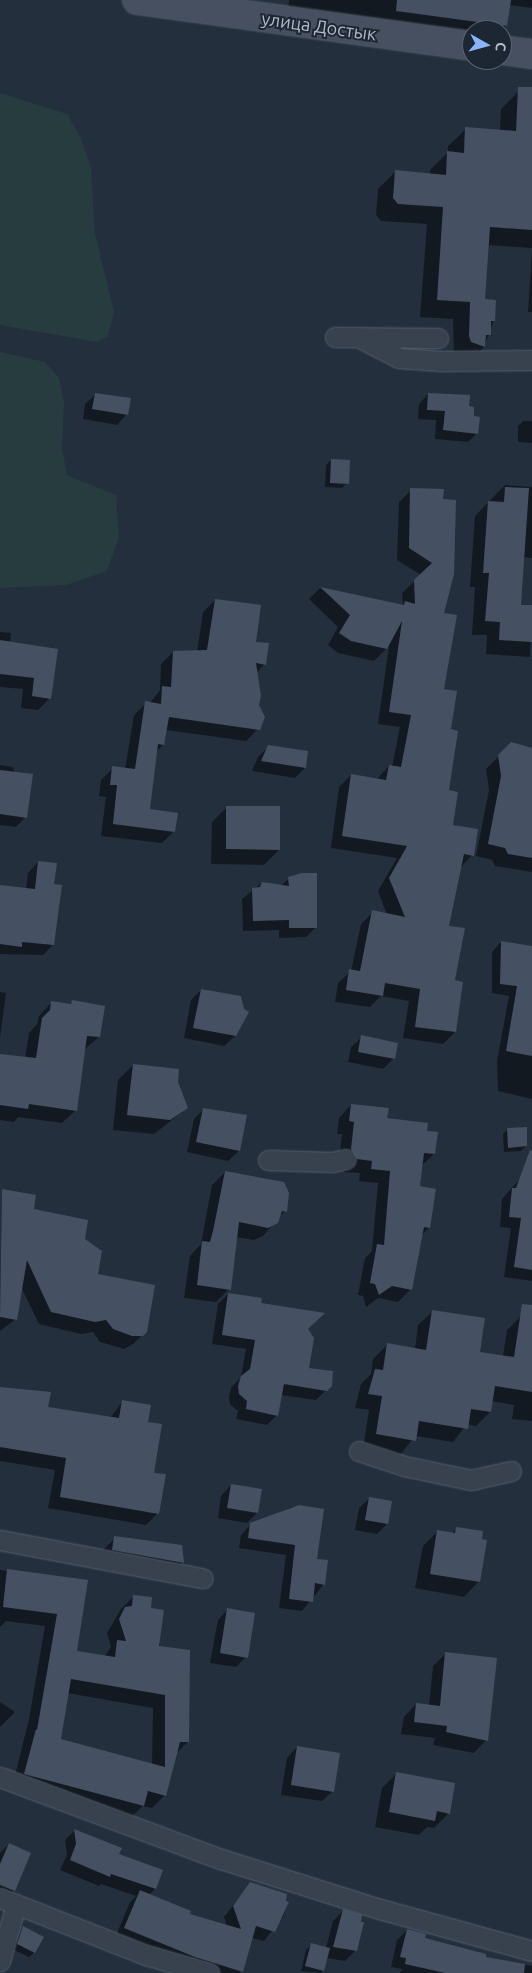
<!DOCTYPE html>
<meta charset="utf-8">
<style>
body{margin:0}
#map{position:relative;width:532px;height:1973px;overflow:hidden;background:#242f3e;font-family:Ubuntu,sans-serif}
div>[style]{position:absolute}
.green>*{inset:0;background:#263c3f}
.shadow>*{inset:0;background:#0007}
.building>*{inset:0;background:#455162}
.roads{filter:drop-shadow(0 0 1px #565f6c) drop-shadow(0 0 1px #565f6c)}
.minor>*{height:19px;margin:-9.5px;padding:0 9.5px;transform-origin:9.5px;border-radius:9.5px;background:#38414e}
.secondary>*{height:28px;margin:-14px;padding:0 14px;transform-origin:14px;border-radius:14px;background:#465061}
span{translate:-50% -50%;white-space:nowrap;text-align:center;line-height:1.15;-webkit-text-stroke:4px #1d2633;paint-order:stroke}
.street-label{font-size:18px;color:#b4bcc9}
.north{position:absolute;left:462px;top:20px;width:50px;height:50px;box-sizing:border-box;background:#1d2633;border:1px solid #59626f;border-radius:50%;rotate:97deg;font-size:14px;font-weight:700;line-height:20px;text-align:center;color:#b4bcc9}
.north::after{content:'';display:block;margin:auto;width:18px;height:22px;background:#8ab4f8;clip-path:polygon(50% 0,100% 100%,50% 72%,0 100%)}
</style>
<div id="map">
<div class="green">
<i style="clip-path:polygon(0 93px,67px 114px,81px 138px,91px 168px,95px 234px,114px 311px,108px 336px,97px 342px,0 325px)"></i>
<i style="clip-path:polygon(0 352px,45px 362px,59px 378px,64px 402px,62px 448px,67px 475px,116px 495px,119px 537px,107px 571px,66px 585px,0 588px)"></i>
</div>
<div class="shadow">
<i style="clip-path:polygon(289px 0,532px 0,532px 8px,509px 5px,506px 26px,501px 30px,472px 30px,472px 41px,287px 17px)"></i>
<i style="clip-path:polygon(519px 91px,532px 92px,532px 248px,487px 245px,483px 300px,494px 320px,484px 347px,467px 364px,454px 359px,453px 319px,420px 317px,427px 224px,381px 221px,376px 215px,378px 189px,396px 171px,430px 174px,430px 170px,448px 152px,448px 146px,466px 129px,500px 131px,501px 109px)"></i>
<i style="clip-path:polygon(532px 249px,532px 312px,528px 312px)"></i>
<i style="clip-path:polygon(96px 394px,127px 414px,117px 425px,83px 419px,85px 404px)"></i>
<i style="clip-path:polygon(428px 394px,468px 407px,477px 433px,468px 442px,435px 439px,436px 420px,418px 419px,419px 404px)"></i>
<i style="clip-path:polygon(523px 421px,532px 421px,532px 443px,518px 442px,518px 426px)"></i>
<i style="clip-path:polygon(331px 460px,347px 483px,342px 488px,325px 487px,326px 465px)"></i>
<i style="clip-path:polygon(505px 485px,532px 487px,532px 558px,523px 557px,519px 606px,532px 607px,530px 657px,486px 654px,487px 635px,472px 635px,475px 587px,470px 587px,475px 516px)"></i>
<i style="clip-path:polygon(411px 490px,443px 490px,442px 690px,449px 730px,448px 791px,451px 826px,472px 855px,460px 868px,448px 927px,455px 1032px,443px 1044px,403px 1038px,409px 1001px,381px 996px,370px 1007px,335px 1002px,338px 983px,351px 971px,361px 924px,373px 912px,387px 915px,378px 891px,397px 858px,331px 848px,339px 787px,351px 775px,377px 779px,389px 766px,392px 767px,400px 727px,378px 724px,389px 646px,374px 661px,338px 653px,328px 645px,338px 627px,309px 599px,320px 588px,403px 605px,402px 593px,421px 575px,397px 560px,399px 502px)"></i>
<i style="clip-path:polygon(215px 600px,254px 643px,265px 664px,256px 673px,258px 729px,246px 741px,166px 730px,163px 745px,155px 753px,149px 810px,174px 831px,162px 843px,101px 836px,106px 797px,99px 796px,101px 780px,113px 768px,125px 769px,134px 715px,146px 703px,150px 703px,160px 690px,161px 664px,173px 652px,197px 652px,203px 612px)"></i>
<i style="clip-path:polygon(0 632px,11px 633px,10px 643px,50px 698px,38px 710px,21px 708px,23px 689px,0 687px)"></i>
<i style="clip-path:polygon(511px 744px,532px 749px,532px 872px,495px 866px,492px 860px,476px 856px,489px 790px,486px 769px)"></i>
<i style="clip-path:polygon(268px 747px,305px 768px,295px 778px,252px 771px,258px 757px)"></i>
<i style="clip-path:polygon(0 765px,13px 767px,26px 817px,16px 827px,0 825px)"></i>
<i style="clip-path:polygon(227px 807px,279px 850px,264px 865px,211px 864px,212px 822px)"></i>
<i style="clip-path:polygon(38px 862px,53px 885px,53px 945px,43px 955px,0 954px,0 890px,26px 889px,28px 873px)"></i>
<i style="clip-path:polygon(289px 878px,316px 927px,306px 937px,279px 938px,279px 930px,243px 931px,242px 899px,262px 883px,281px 886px)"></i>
<i style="clip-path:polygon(501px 942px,532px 947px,532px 1099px,498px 1091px,497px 1061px,509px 996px,492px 993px,492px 952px)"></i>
<i style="clip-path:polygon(201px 990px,235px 1036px,224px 1046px,184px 1038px,191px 1000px)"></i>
<i style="clip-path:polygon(0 992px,6px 993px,0 1038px)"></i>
<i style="clip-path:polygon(73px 1001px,99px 1037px,84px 1050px,76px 1110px,62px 1123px,18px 1117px,14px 1122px,0 1120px,0 1055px,25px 1058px,29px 1033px,37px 1024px,39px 1016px,52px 1002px,69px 1005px)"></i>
<i style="clip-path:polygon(362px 1037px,394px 1058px,383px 1069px,348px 1062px,351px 1047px)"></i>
<i style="clip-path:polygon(133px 1065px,176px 1082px,187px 1108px,154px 1134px,113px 1130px,118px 1080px)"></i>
<i style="clip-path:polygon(351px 1105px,426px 1132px,434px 1154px,421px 1166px,418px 1187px,429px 1228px,421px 1236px,411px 1289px,398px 1302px,378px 1298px,366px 1307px,363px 1296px,358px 1295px,365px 1258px,372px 1251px,378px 1183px,359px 1181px,360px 1173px,344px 1172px,339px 1162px,342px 1134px,337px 1134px,339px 1118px)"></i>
<i style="clip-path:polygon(204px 1109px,246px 1116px,239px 1151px,228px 1161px,187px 1152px,194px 1119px)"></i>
<i style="clip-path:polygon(508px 1129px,526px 1146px,521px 1151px,504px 1152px,503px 1134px)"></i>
<i style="clip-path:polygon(225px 1172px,285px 1211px,263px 1236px,254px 1240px,236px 1237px,229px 1289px,216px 1302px,184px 1298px,190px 1256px,201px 1244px,212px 1185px)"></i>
<i style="clip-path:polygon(520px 1179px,532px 1179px,532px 1281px,504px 1277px,511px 1228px,500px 1227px,502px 1199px)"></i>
<i style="clip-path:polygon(2px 1191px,83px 1240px,97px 1275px,146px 1331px,133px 1344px,124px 1349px,100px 1342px,93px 1332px,81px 1334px,39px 1324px,21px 1287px,16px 1319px,0 1331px)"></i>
<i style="clip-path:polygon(228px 1294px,260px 1304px,307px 1329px,308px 1369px,326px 1390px,316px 1400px,281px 1395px,277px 1415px,267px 1425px,236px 1419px,238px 1411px,230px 1404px,229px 1397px,231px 1388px,241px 1377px,246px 1349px,212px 1344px,218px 1304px)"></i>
<i style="clip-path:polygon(432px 1312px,479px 1353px,503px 1356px,507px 1330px,521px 1316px,532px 1318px,532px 1421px,512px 1419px,514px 1405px,491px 1401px,490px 1412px,476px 1426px,467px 1424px,453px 1442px,415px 1436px,401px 1454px,363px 1448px,369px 1410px,355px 1408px,361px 1384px,371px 1374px,373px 1359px,387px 1345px,415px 1349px,418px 1325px)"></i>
<i style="clip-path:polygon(0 1387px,49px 1393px,47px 1408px,110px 1418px,122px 1402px,147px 1423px,158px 1513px,146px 1525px,48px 1508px,55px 1470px,0 1461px)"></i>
<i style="clip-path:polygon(231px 1485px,257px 1513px,247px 1523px,218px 1518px,221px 1496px)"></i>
<i style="clip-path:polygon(370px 1498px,387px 1524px,377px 1534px,355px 1530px,359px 1508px)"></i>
<i style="clip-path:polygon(292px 1507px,323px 1510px,315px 1560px,324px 1584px,302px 1611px,279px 1608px,286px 1555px,239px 1548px,241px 1535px,251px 1524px)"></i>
<i style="clip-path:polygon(457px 1528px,480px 1540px,478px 1582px,464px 1597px,415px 1588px,423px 1546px,438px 1531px,451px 1534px)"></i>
<i style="clip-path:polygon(115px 1538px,183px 1562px,168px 1577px,100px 1553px)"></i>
<i style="clip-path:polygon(evenodd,0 1570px,86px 1581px,76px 1652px,104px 1657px,111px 1647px,107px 1633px,121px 1609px,134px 1596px,149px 1609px,188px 1742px,176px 1753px,165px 1795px,152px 1808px,143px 1806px,130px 1818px,12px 1787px,29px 1719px,45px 1626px,6px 1621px,0 1627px,0 1570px,67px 1693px,153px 1708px,152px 1765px,59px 1740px,67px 1693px)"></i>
<i style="clip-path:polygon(228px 1609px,246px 1657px,236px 1667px,210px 1663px,218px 1620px)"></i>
<i style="clip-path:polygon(446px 1653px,486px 1740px,474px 1753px,433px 1745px,435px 1738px,401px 1734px,404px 1717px,416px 1704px,429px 1706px,433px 1666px)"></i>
<i style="clip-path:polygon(0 1702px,15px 1712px,0 1727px)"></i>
<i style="clip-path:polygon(297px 1747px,333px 1791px,322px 1801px,281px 1795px,287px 1758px)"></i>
<i style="clip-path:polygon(397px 1773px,449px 1813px,434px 1828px,427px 1827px,419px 1835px,375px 1827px,382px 1788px)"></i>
<i style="clip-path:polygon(75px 1830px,118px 1855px,155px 1889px,149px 1895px,188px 1915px,227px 1926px,224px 1917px,250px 1884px,288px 1903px,283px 1917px,264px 1941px,252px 1938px,240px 1973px,204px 1973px,115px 1938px,130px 1902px,136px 1896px,101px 1884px,99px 1886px,60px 1870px,67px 1855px,65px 1840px)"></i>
<i style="clip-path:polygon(9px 1844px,14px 1890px,4px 1900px,0 1899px,0 1853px)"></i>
<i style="clip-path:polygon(343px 1911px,355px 1951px,345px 1961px,327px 1958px,321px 1973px,301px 1971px,306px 1950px,311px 1945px,326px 1948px,333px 1921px)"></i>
<i style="clip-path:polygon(23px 1928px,34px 1953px,29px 1957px,12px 1949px)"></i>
<i style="clip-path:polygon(407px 1930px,423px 1939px,468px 1973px,400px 1973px,402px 1969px,391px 1967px,397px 1940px)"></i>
<i style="clip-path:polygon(495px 1960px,532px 1966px,532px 1973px,485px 1973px)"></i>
</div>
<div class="building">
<i style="clip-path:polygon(397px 0,511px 0,507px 26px,396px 11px)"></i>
<i style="clip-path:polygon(518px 87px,532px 87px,532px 230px,490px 227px,485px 299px,496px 300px,495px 321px,491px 321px,491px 335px,486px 335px,485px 347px,471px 342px,469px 336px,470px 302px,437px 300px,443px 207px,398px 204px,393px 198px,395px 170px,446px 175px,447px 151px,464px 153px,465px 127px,516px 131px)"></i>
<i style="clip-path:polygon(95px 393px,131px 398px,128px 415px,92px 409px)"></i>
<i style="clip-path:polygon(428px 393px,470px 395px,469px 406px,474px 407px,474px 416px,480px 417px,478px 434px,443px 430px,445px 411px,427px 410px)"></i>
<i style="clip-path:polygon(331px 459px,350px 460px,349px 484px,330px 483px)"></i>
<i style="clip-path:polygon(505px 487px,529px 488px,521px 605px,532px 605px,532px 642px,499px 640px,500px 622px,485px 621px,489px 573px,483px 573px,488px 501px,504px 502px)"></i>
<i style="clip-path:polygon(410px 488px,444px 489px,443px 499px,456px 500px,454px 574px,444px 613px,457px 615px,444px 689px,457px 691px,451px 729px,458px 731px,449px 790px,458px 792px,453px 825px,478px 829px,474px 856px,464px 854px,449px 926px,465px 928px,455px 980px,463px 982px,456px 1032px,415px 1027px,420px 989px,385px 983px,383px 996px,346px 990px,349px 969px,360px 971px,372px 910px,405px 917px,389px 878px,407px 846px,342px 836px,351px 774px,386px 780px,389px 765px,401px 767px,411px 715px,389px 712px,402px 621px,387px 649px,351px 641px,339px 633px,350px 615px,320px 587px,404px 605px,405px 601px,415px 604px,414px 580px,432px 563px,409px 548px)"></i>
<i style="clip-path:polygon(215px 599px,261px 605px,256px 642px,269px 643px,266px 665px,256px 663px,261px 696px,259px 705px,265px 717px,260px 730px,169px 717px,164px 745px,158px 744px,150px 809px,178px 813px,175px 832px,113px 824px,117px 785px,110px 785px,112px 766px,135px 769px,145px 701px,161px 704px,162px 686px,171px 687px,173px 651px,207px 650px)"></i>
<i style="clip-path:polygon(0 640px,58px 649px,51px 699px,32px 696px,34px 678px,0 674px)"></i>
<i style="clip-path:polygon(511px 742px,532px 748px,532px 858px,508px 854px,505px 848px,488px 844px,501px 776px,498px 755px)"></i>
<i style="clip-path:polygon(268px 745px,308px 751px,306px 768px,261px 761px)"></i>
<i style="clip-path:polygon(0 770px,33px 774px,27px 818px,0 814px)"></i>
<i style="clip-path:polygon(226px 806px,280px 806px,280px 850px,226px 849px)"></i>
<i style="clip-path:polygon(38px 861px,57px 863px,54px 884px,62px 885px,54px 945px,22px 942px,22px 947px,0 944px,0 885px,35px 889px)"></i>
<i style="clip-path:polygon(302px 873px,317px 873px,317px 928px,289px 928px,289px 920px,253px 921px,252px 888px,260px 887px,262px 882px,289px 886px,288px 877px)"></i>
<i style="clip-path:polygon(501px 941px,532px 946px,532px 1056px,506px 1051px,517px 986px,500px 984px)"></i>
<i style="clip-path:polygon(201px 989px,241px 996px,244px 1009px,249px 1012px,236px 1036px,193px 1028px)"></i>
<i style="clip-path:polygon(72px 1000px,105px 1006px,100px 1037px,87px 1036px,77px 1111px,29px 1104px,28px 1109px,0 1105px,0 1054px,36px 1058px,42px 1018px,50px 1010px,51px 1001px,71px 1004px)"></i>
<i style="clip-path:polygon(361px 1035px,398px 1043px,395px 1059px,358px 1052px)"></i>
<i style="clip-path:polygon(133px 1064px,179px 1069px,178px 1082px,188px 1108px,170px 1120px,127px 1115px)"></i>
<i style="clip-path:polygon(351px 1104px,389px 1108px,387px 1118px,428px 1123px,427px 1131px,438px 1132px,435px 1154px,424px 1153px,420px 1186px,436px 1189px,430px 1228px,424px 1227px,412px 1290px,392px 1286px,379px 1295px,375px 1284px,370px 1283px,377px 1244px,384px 1245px,390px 1171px,371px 1169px,372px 1161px,357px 1159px,351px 1149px,354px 1122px,349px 1121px)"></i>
<i style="clip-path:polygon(203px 1108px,247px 1115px,240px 1151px,196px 1142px)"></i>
<i style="clip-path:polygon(527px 1127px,527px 1146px,508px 1148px,507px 1128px)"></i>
<i style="clip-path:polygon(530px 1150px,532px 1151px,532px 1270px,514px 1267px,521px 1218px,509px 1217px,512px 1188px,516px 1188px)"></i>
<i style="clip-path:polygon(225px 1171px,284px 1182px,289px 1193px,287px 1212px,282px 1211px,278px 1223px,268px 1228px,239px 1222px,231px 1290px,197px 1285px,202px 1241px,210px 1242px,213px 1231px)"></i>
<i style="clip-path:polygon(2px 1189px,36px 1195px,34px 1209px,88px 1220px,85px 1239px,102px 1251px,98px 1274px,155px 1285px,147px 1332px,143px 1336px,132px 1336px,113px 1329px,106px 1320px,95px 1322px,51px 1312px,27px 1260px,17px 1320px,0 1317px)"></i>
<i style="clip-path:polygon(228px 1293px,262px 1298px,261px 1303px,325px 1313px,308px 1329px,314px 1338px,309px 1368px,333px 1371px,332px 1386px,327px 1391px,284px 1384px,278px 1416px,246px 1409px,247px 1401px,239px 1394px,238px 1386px,241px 1376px,250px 1369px,255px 1340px,222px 1335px)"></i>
<i style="clip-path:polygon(522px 1304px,532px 1305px,532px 1392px,495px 1386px,491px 1412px,471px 1409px,468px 1429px,419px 1421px,416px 1441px,376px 1434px,382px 1396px,368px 1394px,375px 1369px,383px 1370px,387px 1343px,426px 1350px,432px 1310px,485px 1318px,480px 1352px,514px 1357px)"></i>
<i style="clip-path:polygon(0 1387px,51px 1392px,48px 1407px,119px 1418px,122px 1400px,151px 1405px,148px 1422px,162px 1424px,154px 1473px,166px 1474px,159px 1514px,60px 1497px,66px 1458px,0 1447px)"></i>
<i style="clip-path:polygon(231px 1484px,262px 1489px,258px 1513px,227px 1508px)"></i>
<i style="clip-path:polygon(369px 1497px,392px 1501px,388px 1524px,365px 1520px)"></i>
<i style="clip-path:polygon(299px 1505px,324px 1509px,317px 1559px,328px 1560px,325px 1585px,315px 1583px,313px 1602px,289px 1599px,295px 1545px,248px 1538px,250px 1523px)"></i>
<i style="clip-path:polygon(456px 1527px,483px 1531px,482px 1539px,487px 1540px,480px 1582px,430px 1574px,437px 1530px,455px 1533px)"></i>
<i style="clip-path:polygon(114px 1536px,182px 1545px,184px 1563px,112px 1550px)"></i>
<i style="clip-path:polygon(evenodd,7px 1569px,88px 1580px,77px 1651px,115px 1657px,117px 1640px,126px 1641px,119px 1619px,125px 1607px,132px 1606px,133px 1595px,152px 1597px,151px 1608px,164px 1610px,159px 1646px,190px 1650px,189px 1742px,180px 1742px,166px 1796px,148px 1791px,144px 1806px,24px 1774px,36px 1729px,37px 1730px,57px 1614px,3px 1607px,7px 1569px,71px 1679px,165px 1695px,165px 1767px,61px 1739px,71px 1679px)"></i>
<i style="clip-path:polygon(227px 1608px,255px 1613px,248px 1658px,220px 1653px)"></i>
<i style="clip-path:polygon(445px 1652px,497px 1658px,488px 1741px,446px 1732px,447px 1726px,414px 1722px,416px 1703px,440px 1706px)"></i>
<i style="clip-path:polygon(297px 1746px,340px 1753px,334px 1792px,291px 1785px)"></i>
<i style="clip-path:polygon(396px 1772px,455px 1783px,450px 1814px,437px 1811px,435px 1821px,389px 1812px)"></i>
<i style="clip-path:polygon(74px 1829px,122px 1848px,119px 1854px,163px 1870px,156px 1889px,111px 1874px,110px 1877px,70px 1860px,76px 1844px)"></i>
<i style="clip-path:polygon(9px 1843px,31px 1853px,15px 1891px,0 1885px,0 1864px)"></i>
<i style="clip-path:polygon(250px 1882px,287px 1894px,286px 1901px,289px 1902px,275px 1932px,256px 1926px,243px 1972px,195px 1957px,124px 1928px,140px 1890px,191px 1911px,190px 1914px,241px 1929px,233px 1906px)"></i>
<i style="clip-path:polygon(343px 1909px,362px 1915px,361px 1922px,364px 1922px,357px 1951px,333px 1947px)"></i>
<i style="clip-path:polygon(23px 1926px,44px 1937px,35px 1953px,17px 1944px)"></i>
<i style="clip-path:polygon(407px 1929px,426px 1934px,425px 1938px,486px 1954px,486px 1957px,525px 1964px,524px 1973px,445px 1973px,405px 1964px,406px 1958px,400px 1957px)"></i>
<i style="clip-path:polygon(311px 1943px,330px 1948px,324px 1971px,305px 1966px)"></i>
</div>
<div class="roads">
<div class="minor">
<i style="left:335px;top:337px;width:103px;rotate:0.6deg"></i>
<i style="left:358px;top:337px;width:46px;rotate:27.1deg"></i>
<i style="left:399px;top:358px;width:42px;rotate:4.1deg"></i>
<i style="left:441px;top:361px;width:91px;rotate:-0.6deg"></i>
<i style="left:268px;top:1160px;width:64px;rotate:1.8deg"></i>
<i style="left:332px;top:1162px;width:14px;rotate:-12deg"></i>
<i style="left:359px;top:1451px;width:47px;rotate:18.4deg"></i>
<i style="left:404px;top:1466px;width:68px;rotate:11.8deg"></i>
<i style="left:471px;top:1480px;width:41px;rotate:-12.7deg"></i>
<i style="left:0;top:1540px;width:206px;rotate:10.7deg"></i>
<i style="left:0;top:1777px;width:236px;rotate:20.4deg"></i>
<i style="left:221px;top:1859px;width:167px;rotate:17.5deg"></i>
<i style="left:380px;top:1909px;width:158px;rotate:15.4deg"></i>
<i style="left:0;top:1898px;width:157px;rotate:21.3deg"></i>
<i style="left:146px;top:1955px;width:66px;rotate:15.9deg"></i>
<i style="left:0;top:1961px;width:59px;rotate:-74.3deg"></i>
</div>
<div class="secondary">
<i style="left:137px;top:0;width:338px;rotate:7.8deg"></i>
<i style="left:502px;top:50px;width:30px;rotate:8deg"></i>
</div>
</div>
<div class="street-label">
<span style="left:319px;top:26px;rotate:8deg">улица Достык</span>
</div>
<div class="north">С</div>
</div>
